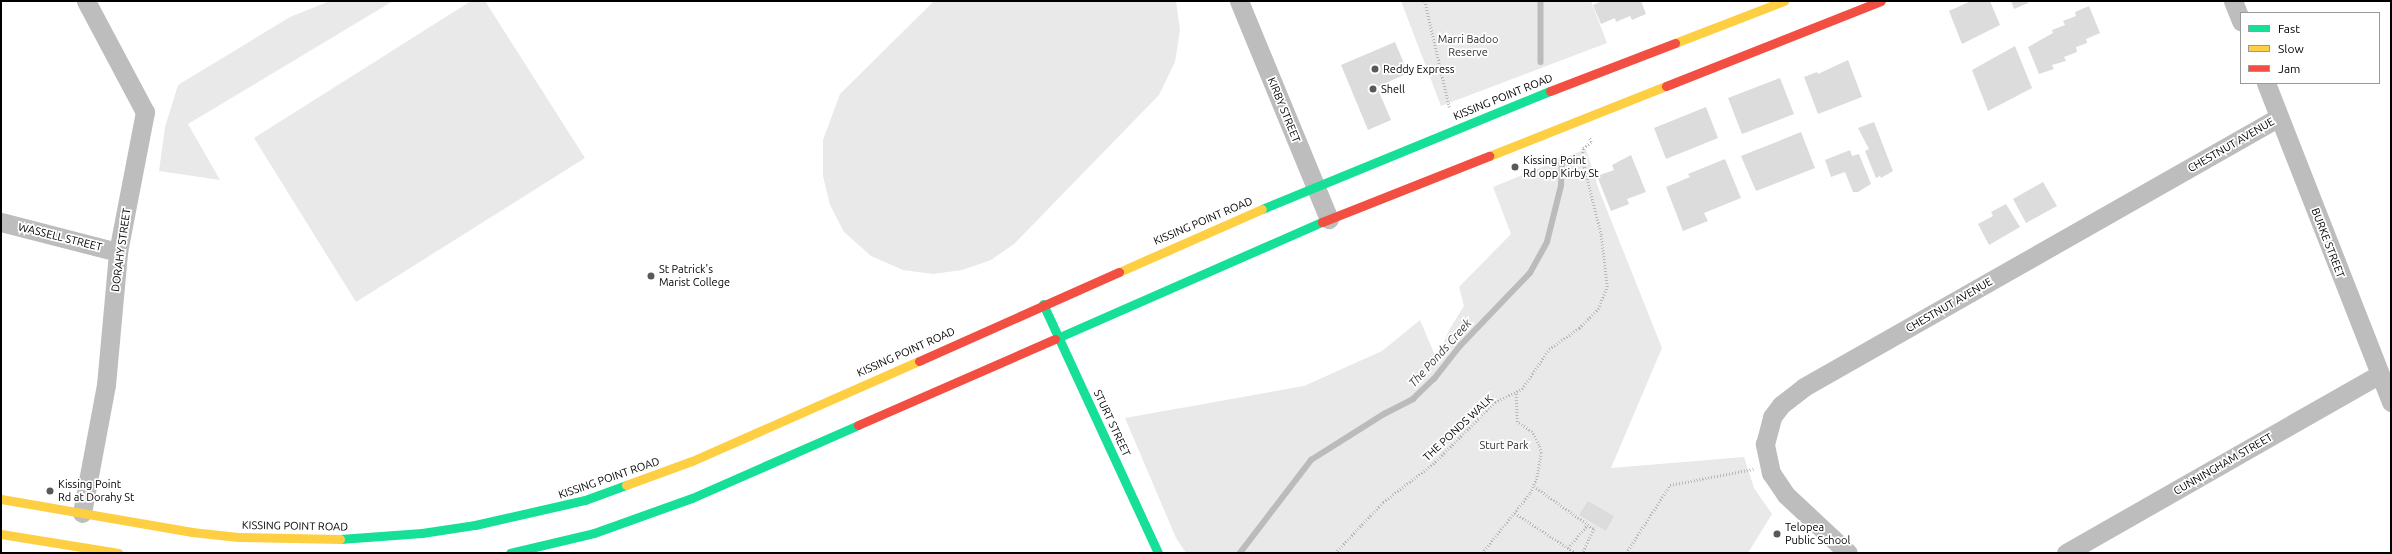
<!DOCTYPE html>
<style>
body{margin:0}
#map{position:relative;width:2392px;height:554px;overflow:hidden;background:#fff;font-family:Ubuntu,sans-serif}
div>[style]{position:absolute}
.green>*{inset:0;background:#e9e9e9}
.stream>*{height:5.5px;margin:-2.75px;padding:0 2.75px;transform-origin:2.75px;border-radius:2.75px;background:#bbb}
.building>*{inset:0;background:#dcdcdc}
.path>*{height:2.5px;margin-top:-1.25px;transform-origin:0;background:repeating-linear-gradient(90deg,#b8b8b8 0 1px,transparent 0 3px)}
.street>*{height:19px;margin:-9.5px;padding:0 9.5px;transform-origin:9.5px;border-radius:9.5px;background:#bdbdbd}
.fast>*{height:9px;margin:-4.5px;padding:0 4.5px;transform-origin:4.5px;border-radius:4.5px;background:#16e098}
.slow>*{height:9px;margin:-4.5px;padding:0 4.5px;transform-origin:4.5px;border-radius:4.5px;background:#ffcf43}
.jam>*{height:9px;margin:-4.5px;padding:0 4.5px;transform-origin:4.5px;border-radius:4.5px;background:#f24e42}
.dots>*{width:11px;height:11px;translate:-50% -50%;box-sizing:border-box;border:2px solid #fff;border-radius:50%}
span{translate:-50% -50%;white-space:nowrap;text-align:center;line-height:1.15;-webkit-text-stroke:3.5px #fff;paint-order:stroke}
.park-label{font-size:11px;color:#2e2e2e}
.poi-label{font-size:11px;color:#000}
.left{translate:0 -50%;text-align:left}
.street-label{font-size:11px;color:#000}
.water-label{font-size:12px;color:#3f3f3f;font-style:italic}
.frame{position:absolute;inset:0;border:2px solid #000;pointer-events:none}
.legend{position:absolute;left:2240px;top:12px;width:140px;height:72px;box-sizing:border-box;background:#fff;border:1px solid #999;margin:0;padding:5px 7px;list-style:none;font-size:12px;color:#000}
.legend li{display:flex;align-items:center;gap:8px;height:20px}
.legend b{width:20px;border:1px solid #999}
</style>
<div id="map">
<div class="green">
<i style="clip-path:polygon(330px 1px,393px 1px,188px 124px,220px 180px,159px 171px,165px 127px,178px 85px,290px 17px)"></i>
<i style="clip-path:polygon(471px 1px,485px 1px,585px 158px,356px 302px,254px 138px)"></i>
<i style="clip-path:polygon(934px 1px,1176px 1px,1180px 30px,1175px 62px,1159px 95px,1014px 244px,991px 260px,962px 270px,933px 274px,903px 270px,871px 256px,844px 232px,830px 205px,823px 176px,823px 140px,840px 94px)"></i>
<i style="clip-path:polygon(1401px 1px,1591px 1px,1607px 43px,1441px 106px)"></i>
<i style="clip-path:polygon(1586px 149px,1599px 190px,1662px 348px,1611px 468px,1744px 457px,1754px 488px,1772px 514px,1748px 553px,1186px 553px,1176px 538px,1125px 418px,1304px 386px,1382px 351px,1420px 320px,1437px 360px,1449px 330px,1464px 306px,1459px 287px,1511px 234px,1493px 187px)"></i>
</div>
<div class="stream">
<i style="left:1541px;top:1px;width:61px;rotate:90deg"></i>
<i style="left:1240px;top:553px;width:117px;rotate:-52.6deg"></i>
<i style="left:1311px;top:460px;width:86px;rotate:-32.2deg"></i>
<i style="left:1384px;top:414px;width:33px;rotate:-27deg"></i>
<i style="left:1413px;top:399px;width:29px;rotate:-44deg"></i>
<i style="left:1434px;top:379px;width:42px;rotate:-51.8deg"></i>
<i style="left:1460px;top:346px;width:101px;rotate:-46.2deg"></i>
<i style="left:1530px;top:273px;width:35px;rotate:-61deg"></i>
<i style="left:1547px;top:242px;width:58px;rotate:-76deg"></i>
<i style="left:1561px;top:186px;width:28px;rotate:-88deg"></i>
</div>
<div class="building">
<i style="clip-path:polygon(1602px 1px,1641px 1px,1646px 14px,1632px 20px,1630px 16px,1616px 22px,1615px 18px,1601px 24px,1593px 5px)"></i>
<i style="clip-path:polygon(1971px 1px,1990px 1px,2000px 25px,1962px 44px,1949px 11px)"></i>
<i style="clip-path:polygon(2011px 1px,2027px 1px,2028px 3px,2014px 9px)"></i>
<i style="clip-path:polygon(2089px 6px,2100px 33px,2086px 39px,2087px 43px,2076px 47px,2077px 52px,2064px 57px,2066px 61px,2052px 65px,2054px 69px,2039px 74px,2028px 47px,2053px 33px,2052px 30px,2065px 25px,2063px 21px,2076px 16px,2075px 12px)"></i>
<i style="clip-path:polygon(1395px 42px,1408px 73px,1377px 87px,1391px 120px,1368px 130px,1341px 65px)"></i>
<i style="clip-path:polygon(2015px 46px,2032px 88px,1988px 111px,1972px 70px)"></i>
<i style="clip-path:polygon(1848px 60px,1862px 97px,1818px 114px,1804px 77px,1817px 72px,1818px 74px)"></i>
<i style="clip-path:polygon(1780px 78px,1794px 114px,1742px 134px,1728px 98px)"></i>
<i style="clip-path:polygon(1706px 107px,1718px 138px,1666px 159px,1654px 128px)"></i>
<i style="clip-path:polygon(1874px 122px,1893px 171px,1881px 178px,1880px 176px,1876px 178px,1865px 151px,1869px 149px,1858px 128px)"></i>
<i style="clip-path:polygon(1801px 132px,1815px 168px,1756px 191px,1741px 156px)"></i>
<i style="clip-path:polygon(1850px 150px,1852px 156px,1859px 154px,1871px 184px,1858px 192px,1853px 192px,1845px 172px,1831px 177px,1825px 160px)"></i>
<i style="clip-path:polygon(1631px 155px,1646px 192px,1627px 199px,1629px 204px,1611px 211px,1597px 176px,1614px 170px,1612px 165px)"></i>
<i style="clip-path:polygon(1725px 159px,1741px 198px,1704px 213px,1708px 221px,1683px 231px,1666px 187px,1690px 177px,1688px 174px)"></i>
<i style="clip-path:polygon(2043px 182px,2057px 206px,2026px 223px,2013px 199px)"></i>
<i style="clip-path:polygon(2006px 204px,2020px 227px,1989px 245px,1978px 224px,1993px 216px,1991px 212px)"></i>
<i style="clip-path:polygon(1588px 501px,1614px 516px,1606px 531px,1579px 515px)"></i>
</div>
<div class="path">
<i style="left:1425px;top:1px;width:111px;rotate:77deg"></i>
<i style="left:1534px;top:486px;width:74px;rotate:35.6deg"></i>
<i style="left:1594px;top:529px;width:26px;rotate:115deg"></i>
<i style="left:1515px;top:513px;width:73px;rotate:33.3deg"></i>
<i style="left:1568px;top:548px;width:30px;rotate:-50deg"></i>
<i style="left:1335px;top:553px;width:70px;rotate:-46.7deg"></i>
<i style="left:1383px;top:502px;width:63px;rotate:-37.2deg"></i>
<i style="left:1433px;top:464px;width:88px;rotate:-45deg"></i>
<i style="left:1495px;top:402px;width:30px;rotate:-26deg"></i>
<i style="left:1522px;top:389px;width:48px;rotate:-56deg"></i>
<i style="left:1549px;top:349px;width:37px;rotate:-35deg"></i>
<i style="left:1579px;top:328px;width:27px;rotate:-45deg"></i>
<i style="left:1598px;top:309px;width:24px;rotate:-68deg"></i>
<i style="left:1607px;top:287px;width:52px;rotate:-96.6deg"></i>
<i style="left:1601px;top:235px;width:78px;rotate:-104deg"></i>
<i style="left:1582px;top:159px;width:11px;rotate:-85deg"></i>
<i style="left:1583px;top:148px;width:10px;rotate:-37deg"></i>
<i style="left:1591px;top:142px;width:5px;rotate:-112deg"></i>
<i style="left:1482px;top:553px;width:77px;rotate:-51.3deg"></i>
<i style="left:1530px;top:493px;width:17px;rotate:-66deg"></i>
<i style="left:1537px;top:477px;width:24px;rotate:-81deg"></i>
<i style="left:1541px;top:453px;width:8px;rotate:-104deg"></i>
<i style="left:1539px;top:445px;width:15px;rotate:-118deg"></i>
<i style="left:1532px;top:432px;width:18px;rotate:-146deg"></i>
<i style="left:1517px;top:422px;width:30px;rotate:-92deg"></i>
<i style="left:1626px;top:553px;width:81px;rotate:-57.1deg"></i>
<i style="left:1670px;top:485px;width:85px;rotate:-10.9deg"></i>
</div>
<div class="street">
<i style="left:1239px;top:1px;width:236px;rotate:67.6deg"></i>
<i style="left:2233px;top:1px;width:22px;rotate:68deg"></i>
<i style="left:2266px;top:83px;width:343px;rotate:68.6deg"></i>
<i style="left:1px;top:222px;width:121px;rotate:14.4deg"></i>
<i style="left:82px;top:513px;width:130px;rotate:-79.4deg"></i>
<i style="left:106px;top:385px;width:134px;rotate:-84.8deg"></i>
<i style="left:118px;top:252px;width:143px;rotate:-79.1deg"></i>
<i style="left:145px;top:112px;width:126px;rotate:-118deg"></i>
<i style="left:1848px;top:553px;width:85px;rotate:-136.9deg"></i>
<i style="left:1786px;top:495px;width:27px;rotate:-124deg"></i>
<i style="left:1771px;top:473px;width:30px;rotate:-102deg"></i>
<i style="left:1765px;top:444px;width:28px;rotate:-75deg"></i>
<i style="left:1772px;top:417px;width:15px;rotate:-53deg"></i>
<i style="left:1781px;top:405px;width:29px;rotate:-38deg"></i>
<i style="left:1804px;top:387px;width:546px;rotate:-29.61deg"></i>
<i style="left:2066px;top:553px;width:361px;rotate:-29.7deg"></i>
</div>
<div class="fast">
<i style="left:1262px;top:209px;width:311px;rotate:-22.3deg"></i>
<i style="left:1043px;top:304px;width:274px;rotate:65.2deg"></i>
<i style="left:1055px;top:339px;width:292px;rotate:-23.7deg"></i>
<i style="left:340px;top:539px;width:82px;rotate:-4.2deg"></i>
<i style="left:422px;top:533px;width:54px;rotate:-8.6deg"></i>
<i style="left:475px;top:525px;width:113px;rotate:-12.8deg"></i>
<i style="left:585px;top:500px;width:44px;rotate:-20.1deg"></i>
<i style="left:510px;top:553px;width:86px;rotate:-13.4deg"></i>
<i style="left:594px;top:533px;width:104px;rotate:-19.7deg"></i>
<i style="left:692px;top:498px;width:181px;rotate:-23.7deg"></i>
</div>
<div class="slow">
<i style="left:1675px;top:43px;width:117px;rotate:-21.1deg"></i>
<i style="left:1489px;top:156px;width:190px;rotate:-21.6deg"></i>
<i style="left:1119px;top:272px;width:156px;rotate:-23.8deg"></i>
<i style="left:626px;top:485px;width:70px;rotate:-20deg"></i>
<i style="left:692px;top:461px;width:248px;rotate:-23.8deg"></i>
<i style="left:1px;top:499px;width:194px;rotate:9.8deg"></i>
<i style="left:192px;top:532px;width:46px;rotate:6.2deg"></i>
<i style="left:238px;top:537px;width:102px;rotate:1.1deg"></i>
<i style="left:1px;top:534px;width:119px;rotate:9.2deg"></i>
</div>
<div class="jam">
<i style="left:1666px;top:86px;width:231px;rotate:-21.6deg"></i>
<i style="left:1550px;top:91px;width:134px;rotate:-21deg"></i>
<i style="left:1322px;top:222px;width:180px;rotate:-21.6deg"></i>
<i style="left:919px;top:361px;width:219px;rotate:-24deg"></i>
<i style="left:858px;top:425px;width:215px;rotate:-23.6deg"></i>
</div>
<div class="dots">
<i style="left:1375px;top:69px;background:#595959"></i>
<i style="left:1373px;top:89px;background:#595959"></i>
<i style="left:1515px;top:167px;background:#595959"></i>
<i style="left:651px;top:276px;background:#595959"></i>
<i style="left:50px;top:491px;background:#595959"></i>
<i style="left:1777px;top:534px;background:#595959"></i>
</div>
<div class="park-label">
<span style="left:1468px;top:46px">Marri Badoo<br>Reserve</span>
<span style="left:1504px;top:445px">Sturt Park</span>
</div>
<div class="poi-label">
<span class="left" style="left:1383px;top:69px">Reddy Express</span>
<span class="left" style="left:1381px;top:89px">Shell</span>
<span class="left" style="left:1523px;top:167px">Kissing Point<br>Rd opp Kirby St</span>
<span class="left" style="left:659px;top:276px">St Patrick's<br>Marist College</span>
<span class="left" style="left:58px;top:491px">Kissing Point<br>Rd at Dorahy St</span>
<span class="left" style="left:1785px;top:534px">Telopea<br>Public School</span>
</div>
<div class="street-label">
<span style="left:1503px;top:97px;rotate:-22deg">KISSING POINT ROAD</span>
<span style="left:1284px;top:110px;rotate:68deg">KIRBY STREET</span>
<span style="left:2231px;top:145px;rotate:-30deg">CHESTNUT AVENUE</span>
<span style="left:1203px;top:221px;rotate:-23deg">KISSING POINT ROAD</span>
<span style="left:60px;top:237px;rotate:14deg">WASSELL STREET</span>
<span style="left:2328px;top:243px;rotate:69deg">BURKE STREET</span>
<span style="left:121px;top:250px;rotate:-82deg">DORAHY STREET</span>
<span style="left:1949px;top:305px;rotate:-30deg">CHESTNUT AVENUE</span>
<span style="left:906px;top:352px;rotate:-24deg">KISSING POINT ROAD</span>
<span style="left:1112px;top:423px;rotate:65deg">STURT STREET</span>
<span style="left:1458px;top:428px;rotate:-43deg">THE PONDS WALK</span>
<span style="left:2223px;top:464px;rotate:-30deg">CUNNINGHAM STREET</span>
<span style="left:609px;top:478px;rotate:-19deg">KISSING POINT ROAD</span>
<span style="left:295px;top:526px;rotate:1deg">KISSING POINT ROAD</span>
</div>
<div class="water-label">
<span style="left:1440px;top:353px;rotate:-48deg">The Ponds Creek</span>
</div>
<div class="frame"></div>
<ul class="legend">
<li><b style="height:5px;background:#16e098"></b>Fast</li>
<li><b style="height:5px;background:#ffcf43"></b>Slow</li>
<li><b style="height:5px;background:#f24e42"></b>Jam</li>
</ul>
</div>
